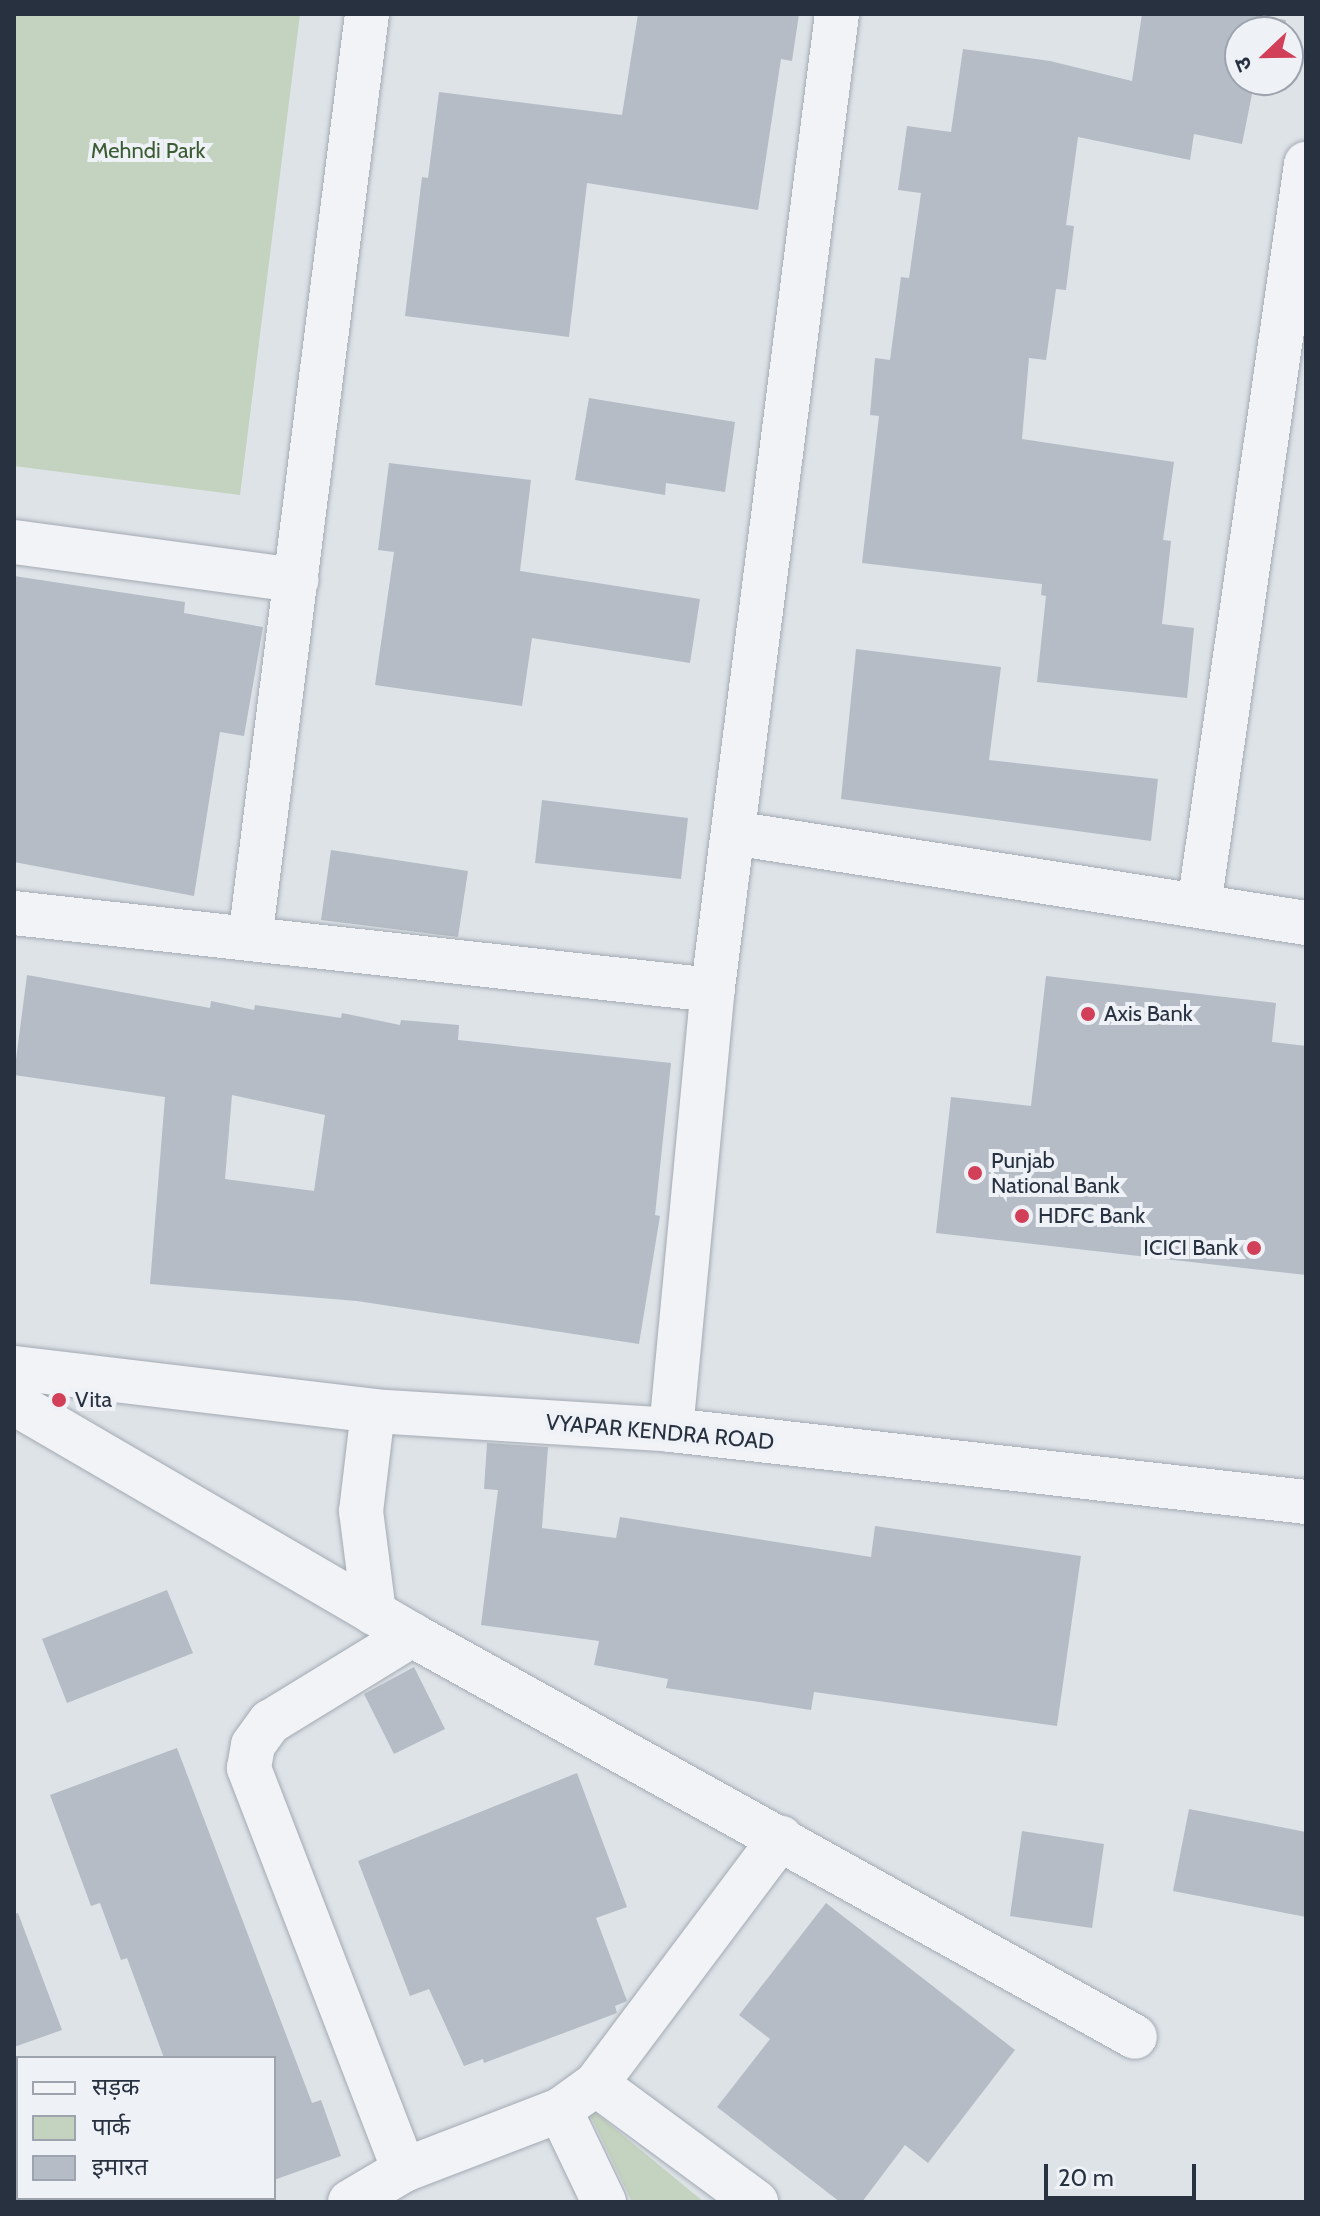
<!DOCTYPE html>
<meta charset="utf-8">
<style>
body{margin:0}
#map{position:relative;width:1320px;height:2216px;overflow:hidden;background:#dee3e8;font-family:Cabin,"Noto Sans Devanagari",sans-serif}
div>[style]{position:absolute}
.green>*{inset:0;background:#c4d3bf}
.building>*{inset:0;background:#b5bcc5}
.roads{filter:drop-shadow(0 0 2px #a3aab2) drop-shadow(0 0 2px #a3aab2)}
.minor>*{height:44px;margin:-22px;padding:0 22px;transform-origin:22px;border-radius:22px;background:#f1f3f7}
.dots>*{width:22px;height:22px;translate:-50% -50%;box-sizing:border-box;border:4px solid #eef1f6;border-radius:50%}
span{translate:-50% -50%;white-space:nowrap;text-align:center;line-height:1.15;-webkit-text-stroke:8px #eef1f6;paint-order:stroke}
.park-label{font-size:22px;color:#3c5c34}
.poi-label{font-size:22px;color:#273140}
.left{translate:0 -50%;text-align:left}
.right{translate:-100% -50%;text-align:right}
.street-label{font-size:22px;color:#273140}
.frame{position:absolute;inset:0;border:16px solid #273140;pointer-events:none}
.legend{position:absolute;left:16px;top:2056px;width:260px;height:144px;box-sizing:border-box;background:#eef1f6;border:2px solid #9ea4ad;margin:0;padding:10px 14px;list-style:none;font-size:24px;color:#273140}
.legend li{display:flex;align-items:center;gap:16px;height:40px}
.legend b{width:40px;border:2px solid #9ea4ad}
.north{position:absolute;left:1224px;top:16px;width:80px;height:80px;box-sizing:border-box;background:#eef1f6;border:2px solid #9ea4ad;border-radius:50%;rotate:248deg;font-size:22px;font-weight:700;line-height:32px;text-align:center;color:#273140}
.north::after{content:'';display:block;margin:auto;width:28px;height:36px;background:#d23f58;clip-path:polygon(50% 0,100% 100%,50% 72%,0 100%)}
.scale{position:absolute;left:1044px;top:2164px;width:152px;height:36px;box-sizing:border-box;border:4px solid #273140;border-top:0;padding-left:10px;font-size:24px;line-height:28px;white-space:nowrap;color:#273140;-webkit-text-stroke:6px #eef1f6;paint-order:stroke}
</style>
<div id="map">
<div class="green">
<i style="clip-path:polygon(14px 14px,300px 14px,240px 495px,14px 466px)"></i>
<i style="clip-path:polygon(585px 2104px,704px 2202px,632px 2202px)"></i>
</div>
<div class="building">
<i style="clip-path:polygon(638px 14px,799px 14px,792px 61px,781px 59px,758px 210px,587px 183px,569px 337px,405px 316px,422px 177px,428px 178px,439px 92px,622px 115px)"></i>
<i style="clip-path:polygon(1142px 14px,1250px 14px,1286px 20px,1284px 32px,1240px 32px,1240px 80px,1277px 80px,1276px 87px,1254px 84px,1242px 144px,1194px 134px,1190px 160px,1078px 137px,1066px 225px,1074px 226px,1066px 290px,1056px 289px,1046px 360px,1029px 358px,1022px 439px,1174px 462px,1163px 540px,1171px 541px,1162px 624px,1194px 628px,1187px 698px,1037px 682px,1046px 596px,1041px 595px,1042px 584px,862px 563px,879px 416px,870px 415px,875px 358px,890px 360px,901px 277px,909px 278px,921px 193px,898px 190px,907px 126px,951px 132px,963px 49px,1050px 61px,1132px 81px)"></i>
<i style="clip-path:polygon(589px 398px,735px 422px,725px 492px,666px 483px,665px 495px,575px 480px)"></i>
<i style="clip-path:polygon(389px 463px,531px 480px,520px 571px,700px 599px,690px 663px,532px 638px,522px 706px,375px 685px,394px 552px,378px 550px)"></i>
<i style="clip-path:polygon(14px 576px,185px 602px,184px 613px,263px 627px,244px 736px,220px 732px,194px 896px,14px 862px)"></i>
<i style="clip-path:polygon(856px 649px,1001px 667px,989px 760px,1158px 779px,1151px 841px,841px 799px)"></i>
<i style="clip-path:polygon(542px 800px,688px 818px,681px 879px,535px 863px)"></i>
<i style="clip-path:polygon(331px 850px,468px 871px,458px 937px,321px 920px)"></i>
<i style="clip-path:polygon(evenodd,27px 975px,210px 1008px,211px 1001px,254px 1010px,255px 1005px,341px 1018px,342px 1013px,400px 1025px,401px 1020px,459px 1025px,458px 1040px,671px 1063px,655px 1215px,660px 1216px,639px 1344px,357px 1301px,150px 1284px,165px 1097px,14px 1075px,27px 975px,232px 1095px,325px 1115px,314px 1191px,225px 1179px,232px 1095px)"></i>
<i style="clip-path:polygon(1046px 976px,1276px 1003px,1272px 1042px,1306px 1046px,1306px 1275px,936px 1233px,951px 1097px,1031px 1106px)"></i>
<i style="clip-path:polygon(487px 1443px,548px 1447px,542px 1528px,616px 1538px,620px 1517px,871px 1557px,875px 1526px,1081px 1556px,1057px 1726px,814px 1692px,811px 1710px,666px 1688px,668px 1679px,594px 1665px,599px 1641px,481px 1625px,498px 1490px,484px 1489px)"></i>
<i style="clip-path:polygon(167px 1590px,193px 1653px,67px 1703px,42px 1639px)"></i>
<i style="clip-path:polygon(414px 1667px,445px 1729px,394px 1754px,364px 1694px)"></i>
<i style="clip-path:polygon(177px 1748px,312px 2103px,321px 2100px,341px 2156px,274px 2180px,274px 2058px,164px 2058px,127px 1958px,121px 1960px,100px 1903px,91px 1906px,50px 1795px)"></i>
<i style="clip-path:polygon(577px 1773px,627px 1907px,596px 1918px,627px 2001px,615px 2006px,617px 2013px,484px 2063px,483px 2059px,464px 2066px,429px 1989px,410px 1996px,358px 1861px)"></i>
<i style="clip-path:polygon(1189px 1809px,1306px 1832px,1306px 1917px,1173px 1891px)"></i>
<i style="clip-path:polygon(1022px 1831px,1104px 1844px,1092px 1928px,1010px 1916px)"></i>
<i style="clip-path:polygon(826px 1903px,1015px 2050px,928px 2163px,905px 2145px,862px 2202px,840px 2202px,717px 2107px,770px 2039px,739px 2015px)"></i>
<i style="clip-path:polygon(18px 1913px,62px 2030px,14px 2047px,14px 1914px)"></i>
</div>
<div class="roads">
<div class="minor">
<i style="left:14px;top:542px;width:285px;rotate:7.7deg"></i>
<i style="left:733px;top:833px;width:580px;rotate:8.93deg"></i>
<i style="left:1199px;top:906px;width:750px;rotate:-81.79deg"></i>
<i style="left:14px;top:913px;width:703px;rotate:6.29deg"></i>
<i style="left:250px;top:939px;width:932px;rotate:-82.79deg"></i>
<i style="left:14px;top:1368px;width:362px;rotate:6.8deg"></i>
<i style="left:373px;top:1411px;width:299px;rotate:3.6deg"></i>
<i style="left:671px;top:1430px;width:639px;rotate:6.47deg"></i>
<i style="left:14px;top:1403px;width:461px;rotate:30.2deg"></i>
<i style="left:412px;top:1635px;width:827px;rotate:29.07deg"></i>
<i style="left:373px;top:1411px;width:101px;rotate:96.8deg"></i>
<i style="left:361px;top:1511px;width:103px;rotate:82.7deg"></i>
<i style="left:671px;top:1430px;width:437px;rotate:-84.6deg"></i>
<i style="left:712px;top:995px;width:989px;rotate:-82.74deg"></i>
<i style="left:596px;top:2084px;width:199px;rotate:36.4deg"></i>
<i style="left:560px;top:2110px;width:102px;rotate:64.4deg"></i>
<i style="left:404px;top:2170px;width:431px;rotate:-111.1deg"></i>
<i style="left:249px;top:1768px;width:23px;rotate:-80deg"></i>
<i style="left:253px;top:1745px;width:29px;rotate:-54deg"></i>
<i style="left:270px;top:1722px;width:167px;rotate:-31.5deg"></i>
<i style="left:14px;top:2198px;width:4px;rotate:63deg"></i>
<i style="left:350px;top:2202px;width:63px;rotate:-30.7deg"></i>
<i style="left:404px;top:2170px;width:167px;rotate:-21deg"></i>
<i style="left:560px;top:2110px;width:44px;rotate:-35.8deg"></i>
<i style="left:596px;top:2084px;width:308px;rotate:-53.1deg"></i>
</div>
</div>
<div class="dots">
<i style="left:1088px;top:1014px;background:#d23f58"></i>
<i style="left:975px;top:1173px;background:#d23f58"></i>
<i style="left:1022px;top:1216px;background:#d23f58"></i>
<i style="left:1254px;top:1248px;background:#d23f58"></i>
<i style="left:59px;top:1400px;background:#d23f58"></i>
</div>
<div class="park-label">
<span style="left:148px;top:151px">Mehndi Park</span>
</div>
<div class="poi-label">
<span class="left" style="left:1104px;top:1014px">Axis Bank</span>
<span class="left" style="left:991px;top:1173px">Punjab<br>National Bank</span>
<span class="left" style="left:1038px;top:1216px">HDFC Bank</span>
<span class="right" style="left:1238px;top:1248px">ICICI Bank</span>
<span class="left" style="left:75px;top:1400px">Vita</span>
</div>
<div class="street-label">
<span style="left:660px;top:1432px;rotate:5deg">VYAPAR KENDRA ROAD</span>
</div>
<div class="frame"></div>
<ul class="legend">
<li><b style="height:10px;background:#f1f3f7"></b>सड़क</li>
<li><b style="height:22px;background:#c4d3bf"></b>पार्क</li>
<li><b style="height:22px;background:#b5bcc5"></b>इमारत</li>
</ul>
<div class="north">उ</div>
<div class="scale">20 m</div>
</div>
